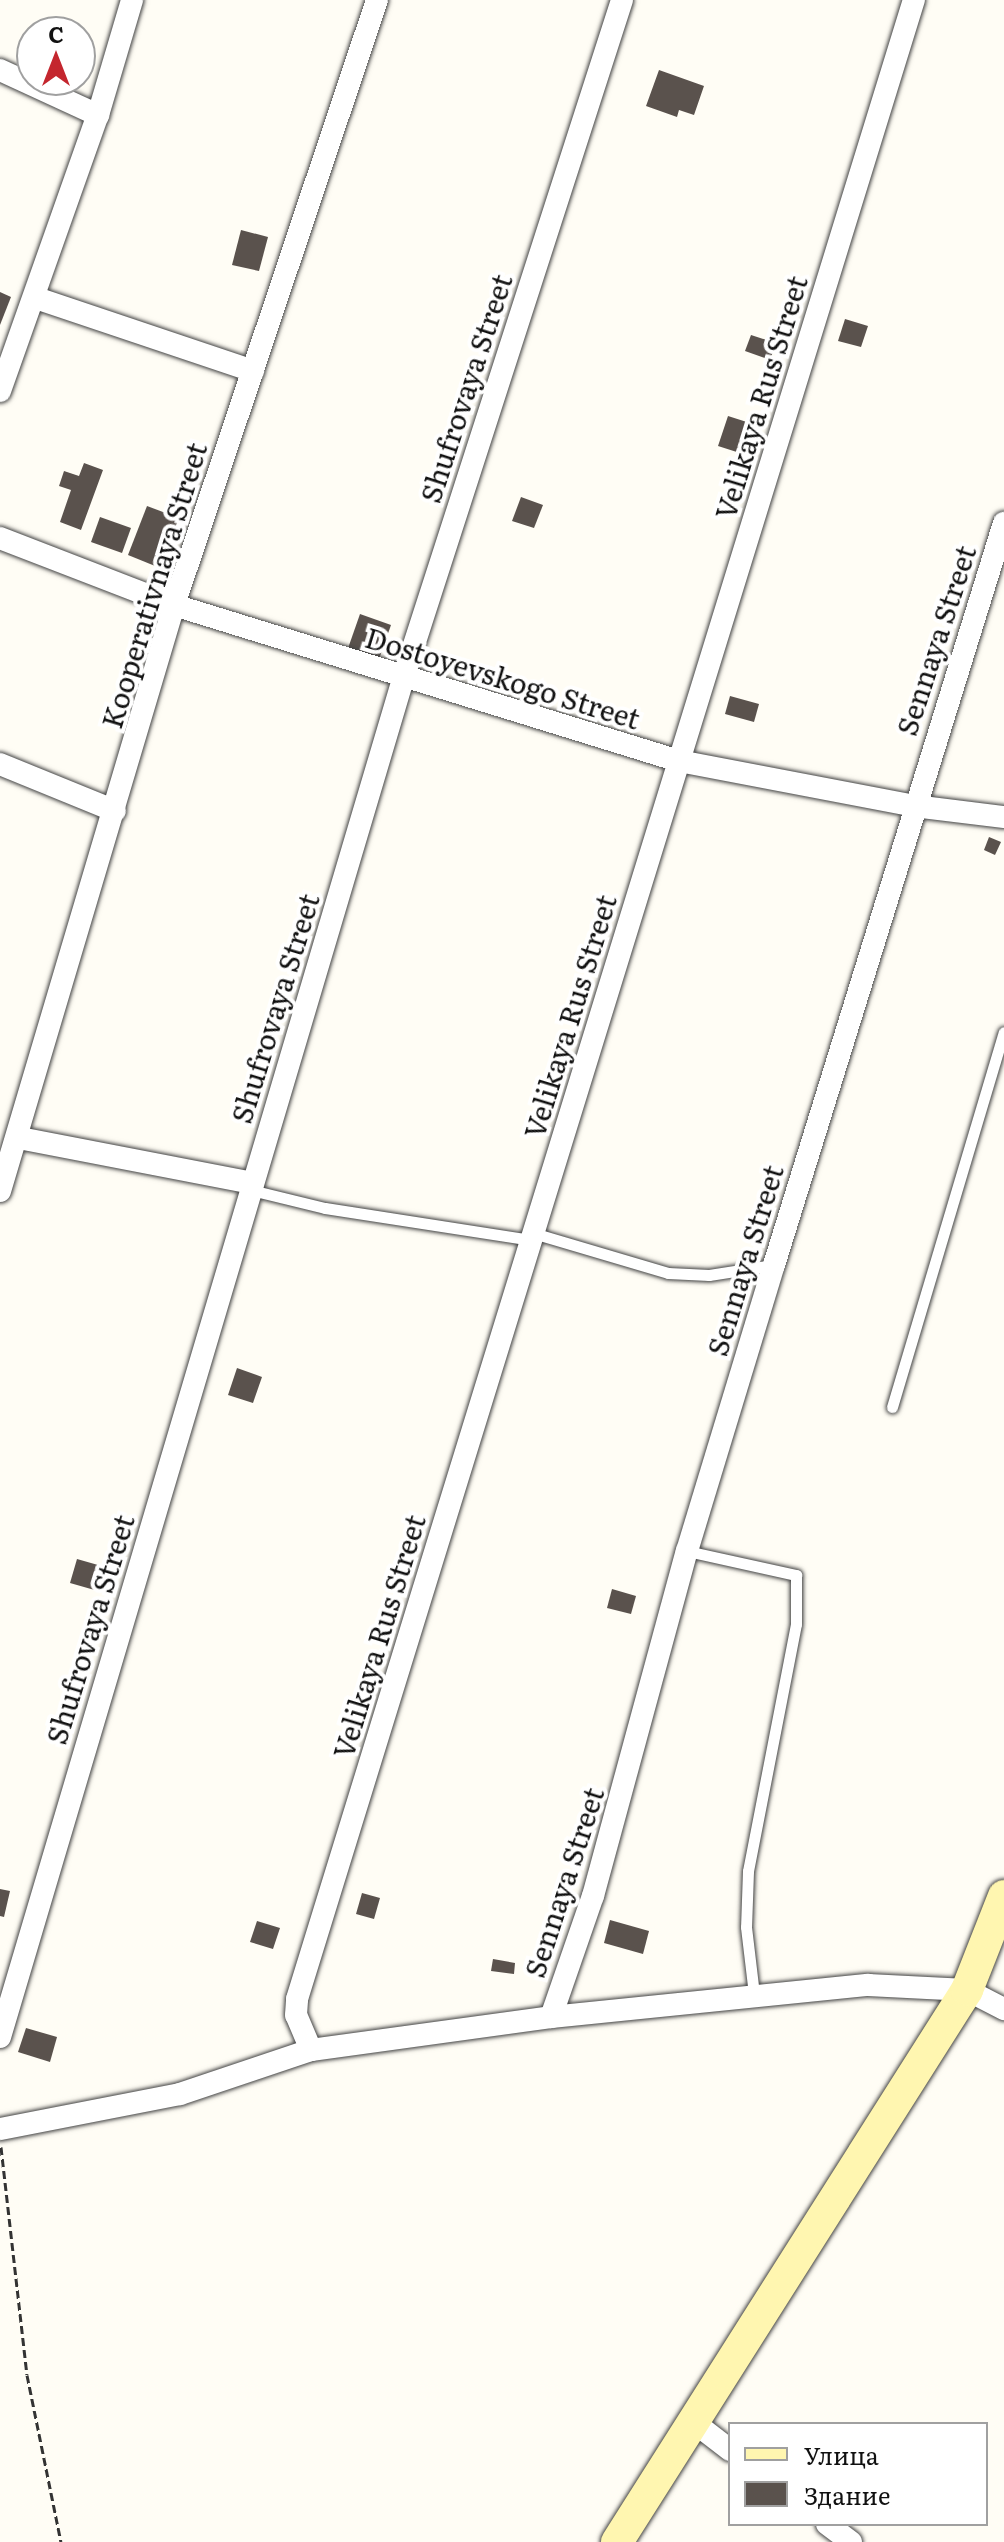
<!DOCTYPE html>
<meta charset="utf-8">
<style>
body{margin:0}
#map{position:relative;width:1004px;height:2542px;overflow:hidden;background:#fffdf5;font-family:Literata,serif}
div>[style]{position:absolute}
.building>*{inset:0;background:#5a524d}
.path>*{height:3px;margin-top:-1.5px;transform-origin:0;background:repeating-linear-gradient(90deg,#333 0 8px,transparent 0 12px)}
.roads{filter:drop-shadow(0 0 2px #444) drop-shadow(0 0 2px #444)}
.lane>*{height:11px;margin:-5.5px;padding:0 5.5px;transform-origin:5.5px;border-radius:5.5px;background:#fff}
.street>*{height:22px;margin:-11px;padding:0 11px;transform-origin:11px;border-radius:11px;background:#fff}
.secondary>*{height:32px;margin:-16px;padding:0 16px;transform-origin:16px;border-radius:16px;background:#fff6b0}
span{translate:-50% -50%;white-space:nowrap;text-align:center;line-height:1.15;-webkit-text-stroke:8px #fff;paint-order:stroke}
.street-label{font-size:28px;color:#111}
.legend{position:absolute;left:728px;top:2422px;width:260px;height:104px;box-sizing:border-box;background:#fff;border:2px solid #a0a0a0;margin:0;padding:10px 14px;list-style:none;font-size:24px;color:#111}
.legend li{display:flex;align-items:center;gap:16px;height:40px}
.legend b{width:40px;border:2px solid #a0a0a0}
.north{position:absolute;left:16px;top:16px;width:80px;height:80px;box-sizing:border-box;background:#fff;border:2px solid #a0a0a0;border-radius:50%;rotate:0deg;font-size:22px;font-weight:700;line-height:32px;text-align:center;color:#111}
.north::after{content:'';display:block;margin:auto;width:28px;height:36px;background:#c4262e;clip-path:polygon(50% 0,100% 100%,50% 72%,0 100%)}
</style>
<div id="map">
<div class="building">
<i style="clip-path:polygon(659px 70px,704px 86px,694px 115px,679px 110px,677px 117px,646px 106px)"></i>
<i style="clip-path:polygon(241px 230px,268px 237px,259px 271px,232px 265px)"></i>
<i style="clip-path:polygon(0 292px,11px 297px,0 325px)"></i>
<i style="clip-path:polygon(845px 319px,868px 326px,861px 347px,838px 341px)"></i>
<i style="clip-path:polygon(751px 335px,776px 343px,770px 360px,745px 351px)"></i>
<i style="clip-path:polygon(728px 416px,753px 424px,743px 454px,718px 446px)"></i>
<i style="clip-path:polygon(84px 463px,103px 470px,81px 530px,60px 522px,71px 490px,59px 486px,64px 471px,79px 476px)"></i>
<i style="clip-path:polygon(521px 497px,543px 505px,534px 528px,512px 521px)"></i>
<i style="clip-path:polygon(147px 506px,179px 518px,160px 568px,128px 555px)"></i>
<i style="clip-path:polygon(100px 517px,131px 528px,122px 553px,91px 542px)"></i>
<i style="clip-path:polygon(360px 614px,391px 625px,377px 665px,346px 654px)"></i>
<i style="clip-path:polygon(730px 696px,759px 704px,754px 722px,725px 714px)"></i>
<i style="clip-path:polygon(989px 837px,1001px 842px,995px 855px,984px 850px)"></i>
<i style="clip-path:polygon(237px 1368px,262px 1377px,253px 1403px,228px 1395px)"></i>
<i style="clip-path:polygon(77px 1559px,105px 1567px,98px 1591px,70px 1583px)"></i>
<i style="clip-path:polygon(612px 1589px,636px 1596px,631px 1614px,607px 1608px)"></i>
<i style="clip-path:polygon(0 1889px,10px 1891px,4px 1917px,0 1916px)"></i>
<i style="clip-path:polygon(362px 1893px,380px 1898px,374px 1919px,356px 1914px)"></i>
<i style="clip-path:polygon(610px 1920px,649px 1931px,643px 1954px,604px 1943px)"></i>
<i style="clip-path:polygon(257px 1921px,280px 1928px,273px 1949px,250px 1942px)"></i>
<i style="clip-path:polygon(493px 1959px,515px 1963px,514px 1974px,491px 1971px)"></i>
<i style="clip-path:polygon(26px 2028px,57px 2037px,50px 2062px,18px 2052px)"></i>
</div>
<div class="path">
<i style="left:1px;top:2147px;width:229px;rotate:83.5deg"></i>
<i style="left:27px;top:2375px;width:170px;rotate:78.5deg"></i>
</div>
<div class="roads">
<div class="lane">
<i style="left:251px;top:1190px;width:76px;rotate:13.7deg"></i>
<i style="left:325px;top:1208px;width:208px;rotate:8.8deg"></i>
<i style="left:533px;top:1233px;width:141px;rotate:16.5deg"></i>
<i style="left:668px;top:1273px;width:41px;rotate:2.8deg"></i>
<i style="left:709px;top:1275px;width:65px;rotate:-8.9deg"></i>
<i style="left:892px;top:1407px;width:391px;rotate:-73.4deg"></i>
<i style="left:687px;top:1551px;width:112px;rotate:12.4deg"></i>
<i style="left:796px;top:1575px;width:49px;rotate:90deg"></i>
<i style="left:796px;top:1624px;width:252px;rotate:101deg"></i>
<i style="left:748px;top:1871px;width:56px;rotate:92deg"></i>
<i style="left:746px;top:1927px;width:67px;rotate:83.2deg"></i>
</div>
<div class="street">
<i style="left:0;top:70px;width:108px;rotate:24.7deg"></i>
<i style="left:36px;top:298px;width:229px;rotate:18.6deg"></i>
<i style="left:0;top:391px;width:293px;rotate:-70.5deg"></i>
<i style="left:98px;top:115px;width:120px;rotate:-73.5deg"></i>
<i style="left:0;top:538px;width:186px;rotate:21.1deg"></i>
<i style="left:174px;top:605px;width:529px;rotate:17.17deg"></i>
<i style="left:679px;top:761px;width:239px;rotate:10.8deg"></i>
<i style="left:914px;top:806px;width:91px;rotate:7deg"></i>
<i style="left:0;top:764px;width:124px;rotate:22.2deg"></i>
<i style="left:19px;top:1138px;width:238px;rotate:10.9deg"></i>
<i style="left:0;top:1191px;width:611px;rotate:-73.46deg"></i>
<i style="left:174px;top:605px;width:638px;rotate:-71.45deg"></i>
<i style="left:551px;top:2017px;width:128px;rotate:-70.9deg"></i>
<i style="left:593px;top:1896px;width:358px;rotate:-74.8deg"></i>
<i style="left:687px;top:1551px;width:299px;rotate:-73.1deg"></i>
<i style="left:774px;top:1265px;width:777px;rotate:-72.78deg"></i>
<i style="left:0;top:2037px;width:1417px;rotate:-73.47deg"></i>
<i style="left:403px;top:679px;width:713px;rotate:-72.12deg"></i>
<i style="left:311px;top:2050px;width:38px;rotate:-113deg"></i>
<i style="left:296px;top:2015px;width:16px;rotate:-86deg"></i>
<i style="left:297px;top:1999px;width:2092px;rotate:-72.85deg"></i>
<i style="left:0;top:2129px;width:183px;rotate:-11deg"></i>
<i style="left:180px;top:2094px;width:138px;rotate:-18.6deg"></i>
<i style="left:311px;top:2050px;width:242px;rotate:-7.8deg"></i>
<i style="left:551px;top:2017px;width:319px;rotate:-5.8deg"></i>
<i style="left:868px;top:1985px;width:99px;rotate:2.9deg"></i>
<i style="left:967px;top:1990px;width:42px;rotate:27.2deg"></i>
<i style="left:691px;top:2420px;width:49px;rotate:37.6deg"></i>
<i style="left:827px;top:2524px;width:30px;rotate:37deg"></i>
</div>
<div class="secondary">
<i style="left:617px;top:2542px;width:654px;rotate:-57.62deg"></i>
<i style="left:967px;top:1990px;width:101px;rotate:-68.5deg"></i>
</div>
</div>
<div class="street-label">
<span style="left:465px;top:388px;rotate:-72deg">Shufrovaya Street</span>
<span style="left:760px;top:397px;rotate:-73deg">Velikaya Rus Street</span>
<span style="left:153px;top:585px;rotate:-73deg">Kooperativnaya Street</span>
<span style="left:935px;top:640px;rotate:-72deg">Sennaya Street</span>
<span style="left:503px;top:677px;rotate:17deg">Dostoyevskogo Street</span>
<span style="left:274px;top:1008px;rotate:-73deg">Shufrovaya Street</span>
<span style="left:569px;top:1016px;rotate:-73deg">Velikaya Rus Street</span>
<span style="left:744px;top:1260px;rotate:-73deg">Sennaya Street</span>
<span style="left:89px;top:1629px;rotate:-73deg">Shufrovaya Street</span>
<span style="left:378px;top:1636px;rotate:-73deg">Velikaya Rus Street</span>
<span style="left:563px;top:1882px;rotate:-72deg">Sennaya Street</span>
</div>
<ul class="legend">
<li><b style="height:10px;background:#fff6b0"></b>Улица</li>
<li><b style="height:22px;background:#5a524d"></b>Здание</li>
</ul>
<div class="north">С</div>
</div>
